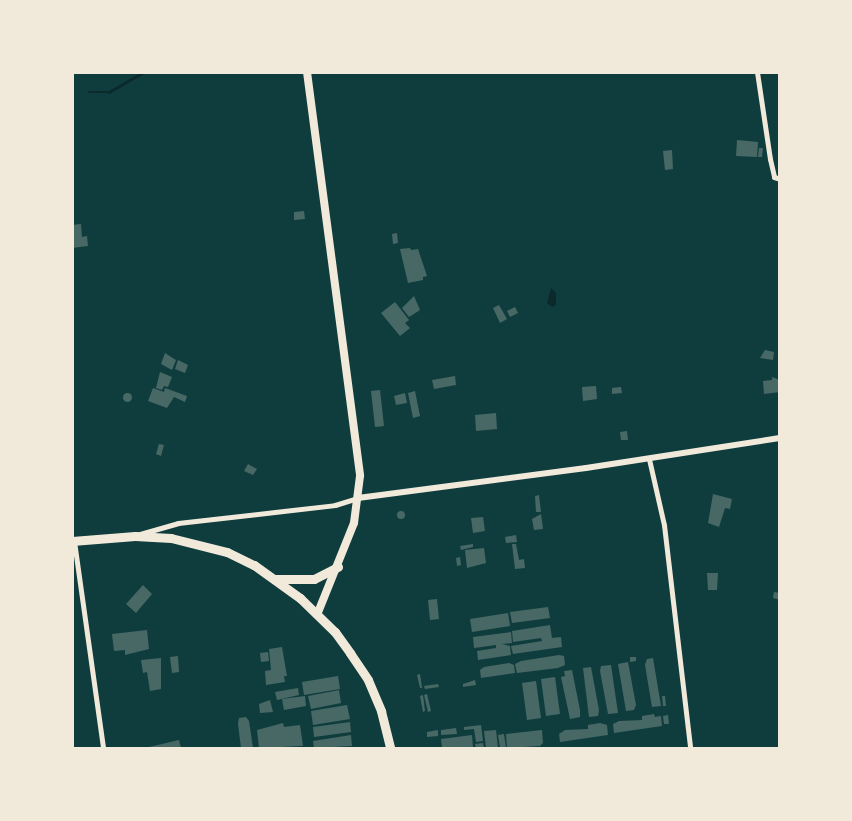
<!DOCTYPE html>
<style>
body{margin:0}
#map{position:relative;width:852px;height:821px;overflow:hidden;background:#0f3d3e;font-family:"Fira Sans",sans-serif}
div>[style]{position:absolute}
.water>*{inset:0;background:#0a2a2b}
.stream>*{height:2.5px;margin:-1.25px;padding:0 1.25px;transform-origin:1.25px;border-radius:1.25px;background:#0a2a2b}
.building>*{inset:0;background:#486865}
.round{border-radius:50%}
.minor>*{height:5px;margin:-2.5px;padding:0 2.5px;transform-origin:2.5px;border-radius:2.5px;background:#f1e9da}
.tertiary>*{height:6px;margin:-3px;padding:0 3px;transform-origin:3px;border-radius:3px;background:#f1e9da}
.secondary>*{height:8px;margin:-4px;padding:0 4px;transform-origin:4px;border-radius:4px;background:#f1e9da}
.trunk>*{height:9px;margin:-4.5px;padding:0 4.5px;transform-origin:4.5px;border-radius:4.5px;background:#f1e9da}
span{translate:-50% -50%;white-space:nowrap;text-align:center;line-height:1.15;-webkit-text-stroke:4px #f1e9da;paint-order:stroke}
.frame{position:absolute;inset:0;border:74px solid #f1e9da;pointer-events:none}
</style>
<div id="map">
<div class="water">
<i style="clip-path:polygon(551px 288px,556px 293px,556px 305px,552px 307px,547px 303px)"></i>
</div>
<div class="stream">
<i style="left:89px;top:92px;width:20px"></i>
<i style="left:109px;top:92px;width:39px;rotate:-30deg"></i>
</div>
<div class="building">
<i style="clip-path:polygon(737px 140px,758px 142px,757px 157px,736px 156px)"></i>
<i style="clip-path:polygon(759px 148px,763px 148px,762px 157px,758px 157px)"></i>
<i style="clip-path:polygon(672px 150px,673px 169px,665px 170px,663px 151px)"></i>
<i style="clip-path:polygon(304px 211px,305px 219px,294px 220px,294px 212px)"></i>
<i style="clip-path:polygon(81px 224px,82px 237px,87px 236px,88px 246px,72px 248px,72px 225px)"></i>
<i style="clip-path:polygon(397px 233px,398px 243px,393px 244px,392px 234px)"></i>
<i style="clip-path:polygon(410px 248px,411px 250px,418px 249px,427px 276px,423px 277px,423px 280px,408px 283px,400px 249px)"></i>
<i style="clip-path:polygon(414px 296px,420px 310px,409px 317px,402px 308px)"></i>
<i style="clip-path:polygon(395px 302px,409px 320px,405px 323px,410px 328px,400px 336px,381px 313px)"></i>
<i style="clip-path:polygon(499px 305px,507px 319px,500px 323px,493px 308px)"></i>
<i style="clip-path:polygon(515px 307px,518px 313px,510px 317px,507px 311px)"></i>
<i style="clip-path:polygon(765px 350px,774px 352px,773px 360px,760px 358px)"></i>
<i style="clip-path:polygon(165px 353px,176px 360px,172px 370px,161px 364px)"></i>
<i style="clip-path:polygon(178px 360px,188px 365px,185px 373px,175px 369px)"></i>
<i style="clip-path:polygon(160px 372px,172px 377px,168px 387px,164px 386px,162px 390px,156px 388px)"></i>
<i style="clip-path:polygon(455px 376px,456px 385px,434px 389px,432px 380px)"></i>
<i style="clip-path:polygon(772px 377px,780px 380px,780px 392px,764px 394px,763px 381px,772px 380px)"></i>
<i style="clip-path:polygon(596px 386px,597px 399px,583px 401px,582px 387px)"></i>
<i style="clip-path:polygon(621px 387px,622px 393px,612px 394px,612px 388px)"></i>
<i style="clip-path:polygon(153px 388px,164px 392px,165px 388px,187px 396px,185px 402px,174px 397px,167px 408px,148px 401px)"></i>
<i style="clip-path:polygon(380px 390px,384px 426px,375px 427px,371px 391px)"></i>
<i style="clip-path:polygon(415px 391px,420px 416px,413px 418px,408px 393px)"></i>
<i class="round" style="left:122.5px;top:392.5px;width:9px;height:9px"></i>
<i style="clip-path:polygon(405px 393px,407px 403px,396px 405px,394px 396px)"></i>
<i style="clip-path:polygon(496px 413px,497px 429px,476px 431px,475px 415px)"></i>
<i style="clip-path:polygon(627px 431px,628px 440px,621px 440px,620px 432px)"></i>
<i style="clip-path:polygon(159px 444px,164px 445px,161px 456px,156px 454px)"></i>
<i style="clip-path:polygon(248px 464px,257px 469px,253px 475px,244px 471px)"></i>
<i style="clip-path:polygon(713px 494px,732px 499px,730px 509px,725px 508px,719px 527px,708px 523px)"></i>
<i style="clip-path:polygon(539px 495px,541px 512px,536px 512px,535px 496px)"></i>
<i class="round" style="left:397px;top:511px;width:8px;height:8px"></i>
<i style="clip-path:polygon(541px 514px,543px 529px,534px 530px,532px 519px)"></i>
<i style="clip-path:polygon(483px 517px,485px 531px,473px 533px,471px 518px)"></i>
<i style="clip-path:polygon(516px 535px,517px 542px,506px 543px,505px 537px)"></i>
<i style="clip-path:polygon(473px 544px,473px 547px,461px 550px,460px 546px)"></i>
<i style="clip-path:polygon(512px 544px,516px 544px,519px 560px,524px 559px,525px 568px,515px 569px)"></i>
<i style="clip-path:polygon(484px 548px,486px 563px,467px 568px,465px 550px)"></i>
<i style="clip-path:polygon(460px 557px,461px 565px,457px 566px,456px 558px)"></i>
<i style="clip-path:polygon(707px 573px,718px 573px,717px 590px,708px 590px)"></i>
<i style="clip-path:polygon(143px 585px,152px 594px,136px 613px,126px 604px)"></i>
<i style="clip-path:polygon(774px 592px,780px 593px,780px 600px,773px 598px)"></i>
<i style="clip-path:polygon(437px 599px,439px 619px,430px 620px,428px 600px)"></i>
<i style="clip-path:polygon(548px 607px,550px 618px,512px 623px,510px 612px)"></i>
<i style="clip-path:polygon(508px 613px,510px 626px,472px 632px,470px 619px)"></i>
<i style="clip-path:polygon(550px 625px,552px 638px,561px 637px,562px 647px,513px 654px,511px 646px,542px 641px,541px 638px,513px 642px,512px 631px)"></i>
<i style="clip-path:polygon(147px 630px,149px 649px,125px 655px,125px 650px,114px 651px,112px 634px)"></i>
<i style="clip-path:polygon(511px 632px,512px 643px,502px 644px,510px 646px,511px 655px,478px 660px,477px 651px,496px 648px,496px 645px,474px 648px,473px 637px)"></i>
<i style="clip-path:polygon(282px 647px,287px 676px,284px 676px,285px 682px,266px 685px,265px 671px,271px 670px,269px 649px)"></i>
<i style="clip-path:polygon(268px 652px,269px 661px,261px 662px,260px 653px)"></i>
<i style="clip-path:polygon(559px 655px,564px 656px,565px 665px,558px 668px,517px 673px,515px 664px,521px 661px)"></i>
<i style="clip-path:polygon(178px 656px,179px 672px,172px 673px,170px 657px)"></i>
<i style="clip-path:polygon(630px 657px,636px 657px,636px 661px,630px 662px)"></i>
<i style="clip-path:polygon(161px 658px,161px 689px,150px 691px,147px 672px,143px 673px,141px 660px)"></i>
<i style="clip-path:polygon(653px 658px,661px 706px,652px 707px,645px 665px,647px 659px)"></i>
<i style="clip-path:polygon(628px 662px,636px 705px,634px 710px,626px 711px,618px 664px)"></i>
<i style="clip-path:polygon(509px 663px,514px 665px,515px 673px,481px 678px,480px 670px,484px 667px)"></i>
<i style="clip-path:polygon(611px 665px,618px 713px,608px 714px,600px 671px,601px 666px)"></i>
<i style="clip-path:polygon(591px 667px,599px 710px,598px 716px,589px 717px,583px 668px)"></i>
<i style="clip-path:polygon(572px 670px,580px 710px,580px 717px,570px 719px,561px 677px,565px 676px,564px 671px)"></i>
<i style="clip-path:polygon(420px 674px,422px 688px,420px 688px,417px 675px)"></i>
<i style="clip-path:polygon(338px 676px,340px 689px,304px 695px,302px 682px)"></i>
<i style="clip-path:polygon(555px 677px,560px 714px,546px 716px,541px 679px)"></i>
<i style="clip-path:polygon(475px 680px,476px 685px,463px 687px,463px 684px)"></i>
<i style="clip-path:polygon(536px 681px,541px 718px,527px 720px,522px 683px)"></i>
<i style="clip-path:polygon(438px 684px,439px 687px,425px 689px,424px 686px)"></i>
<i style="clip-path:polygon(298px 688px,299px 695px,277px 700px,275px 692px)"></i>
<i style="clip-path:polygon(339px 690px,341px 703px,311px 709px,308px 696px)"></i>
<i style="clip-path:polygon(427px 694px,431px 711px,428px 712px,424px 695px)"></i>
<i style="clip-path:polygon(423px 695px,425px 711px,423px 712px,420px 696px)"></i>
<i style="clip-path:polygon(305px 696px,306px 706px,284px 710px,282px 699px)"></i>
<i style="clip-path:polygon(662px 696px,665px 696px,666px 706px,663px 706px)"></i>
<i style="clip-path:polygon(270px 700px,273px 712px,260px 713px,259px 704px)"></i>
<i style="clip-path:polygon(347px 705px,350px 719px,313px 725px,311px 711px)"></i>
<i style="clip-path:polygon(654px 714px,655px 717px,661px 716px,662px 726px,614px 733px,613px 724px,619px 721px,642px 720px,642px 716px)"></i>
<i style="clip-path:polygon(668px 715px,669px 724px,664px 724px,663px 716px)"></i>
<i style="clip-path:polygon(246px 717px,249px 721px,253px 748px,241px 748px,238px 724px,239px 718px)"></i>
<i style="clip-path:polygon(350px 722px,351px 732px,314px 737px,313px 727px)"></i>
<i style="clip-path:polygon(283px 723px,284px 727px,300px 725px,303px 746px,259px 748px,257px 730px)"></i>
<i style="clip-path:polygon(600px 723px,607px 725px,608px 735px,560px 742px,559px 734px,565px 730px,588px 729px,588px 725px)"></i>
<i style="clip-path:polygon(481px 725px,483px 741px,476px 742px,474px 729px,464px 730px,464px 727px)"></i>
<i style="clip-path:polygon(456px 728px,457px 734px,441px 735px,441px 730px)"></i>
<i style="clip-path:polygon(438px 730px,438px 736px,427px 737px,427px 732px)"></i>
<i style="clip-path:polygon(496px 730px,498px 748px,486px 748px,484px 731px)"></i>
<i style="clip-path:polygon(542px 730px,543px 743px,540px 746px,507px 748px,506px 734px)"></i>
<i style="clip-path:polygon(504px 734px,506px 748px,500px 748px,498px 735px)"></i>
<i style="clip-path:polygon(351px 735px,352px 746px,314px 748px,313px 741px)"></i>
<i style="clip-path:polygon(472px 735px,473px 748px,442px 748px,441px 739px)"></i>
<i style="clip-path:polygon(179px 740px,181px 748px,149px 748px,149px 747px)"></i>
<i style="clip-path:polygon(483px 743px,484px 748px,476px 748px,475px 744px)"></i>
</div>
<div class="minor">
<i style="left:757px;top:72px;width:88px;rotate:81.5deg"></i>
<i style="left:770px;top:159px;width:18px;rotate:77deg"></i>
<i style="left:774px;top:177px;width:6px;rotate:18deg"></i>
<i style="left:649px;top:459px;width:68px;rotate:77.2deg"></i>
<i style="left:664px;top:525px;width:225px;rotate:83.3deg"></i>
<i style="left:140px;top:534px;width:40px;rotate:-16deg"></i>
<i style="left:178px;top:523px;width:158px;rotate:-6.5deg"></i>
<i style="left:335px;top:505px;width:24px;rotate:-17deg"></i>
<i style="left:74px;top:541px;width:209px;rotate:82deg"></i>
</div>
<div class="tertiary">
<i style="left:358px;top:498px;width:230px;rotate:-7.5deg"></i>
<i style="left:586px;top:468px;width:196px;rotate:-8.8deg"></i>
</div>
<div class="secondary">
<i style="left:307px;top:72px;width:407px;rotate:82.5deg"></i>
<i style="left:360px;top:476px;width:47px;rotate:97.3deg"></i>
<i style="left:354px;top:523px;width:99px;rotate:111.9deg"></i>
</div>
<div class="trunk">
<i style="left:72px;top:541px;width:63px;rotate:-4.5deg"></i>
<i style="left:135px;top:536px;width:36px;rotate:3deg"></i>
<i style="left:171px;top:538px;width:58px;rotate:14deg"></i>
<i style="left:227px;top:552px;width:30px;rotate:26deg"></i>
<i style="left:254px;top:565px;width:57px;rotate:35.7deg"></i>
<i style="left:300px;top:598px;width:49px;rotate:44.2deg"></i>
<i style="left:335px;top:632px;width:26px;rotate:54deg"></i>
<i style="left:350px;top:653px;width:32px;rotate:56deg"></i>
<i style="left:368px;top:680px;width:34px;rotate:67deg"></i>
<i style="left:381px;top:711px;width:38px;rotate:76deg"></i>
<i style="left:274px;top:579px;width:40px"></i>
<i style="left:314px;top:579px;width:27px;rotate:-27deg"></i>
</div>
<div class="frame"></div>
</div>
